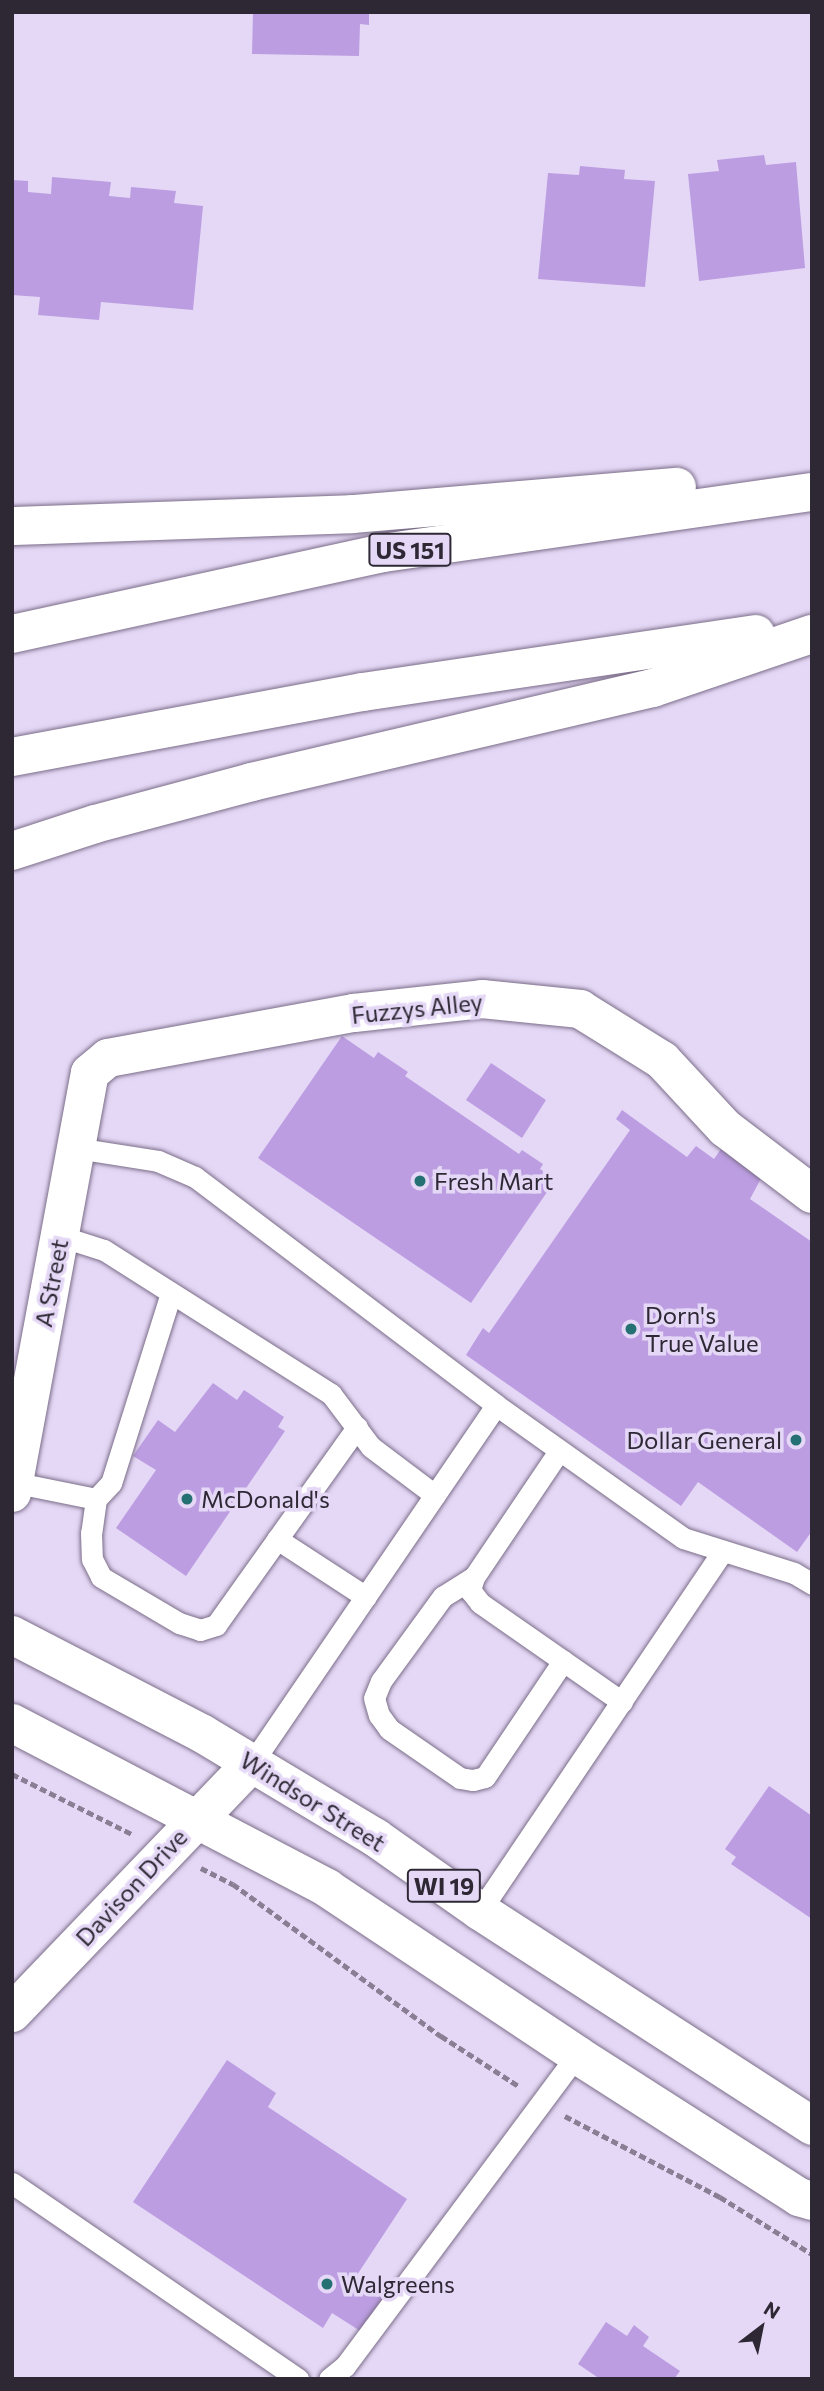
<!DOCTYPE html>
<style>
body{margin:0}
#map{position:relative;width:824px;height:2391px;overflow:hidden;background:#e5d8f6;font-family:Commissioner,sans-serif}
div>[style]{position:absolute}
.building>*{inset:0;background:#bc9de1}
.path>*{height:4.5px;margin-top:-2.25px;transform-origin:0;background:repeating-linear-gradient(90deg,#887f94 0 7px,transparent 0 10.5px)}
.roads{filter:drop-shadow(0 0 2px #7b6e89) drop-shadow(0 0 2px #7b6e89)}
.service>*{height:21px;margin:-10.5px;padding:0 10.5px;transform-origin:10.5px;border-radius:10.5px;background:#fff}
.minor>*{height:38px;margin:-19px;padding:0 19px;transform-origin:19px;border-radius:19px;background:#fff}
.primary>*{height:38px;margin:-19px;padding:0 19px;transform-origin:19px;border-radius:19px;background:#fff}
.motorway>*{height:38px;margin:-19px;padding:0 19px;transform-origin:19px;border-radius:19px;background:#fff}
.dots>*{width:19px;height:19px;translate:-50% -50%;box-sizing:border-box;border:4px solid #e5d8f6;border-radius:50%}
span{translate:-50% -50%;white-space:nowrap;text-align:center;line-height:1.15;-webkit-text-stroke:7px #e5d8f6;paint-order:stroke}
.shield-label span{padding:2px 5px;background:#e5d8f6;border:2px solid;border-radius:5px;-webkit-text-stroke-width:0}
.shield-label{font-size:23px;color:#2d2834;font-weight:700}
.street-label{font-size:24px;color:#2d2834}
.poi-label{font-size:24px;color:#2d2834}
.left{translate:0 -50%;text-align:left}
.right{translate:-100% -50%;text-align:right}
.frame{position:absolute;inset:0;border:14px solid #2d2834;pointer-events:none}
.north{position:absolute;left:726px;top:2293px;width:70px;height:70px;-webkit-text-stroke:5px #e5d8f6;paint-order:stroke;rotate:32deg;font-size:19px;font-weight:700;line-height:28px;text-align:center;color:#2d2834}
.north::after{content:'';display:block;margin:auto;width:24px;height:32px;background:#2d2834;clip-path:polygon(50% 0,100% 100%,50% 72%,0 100%)}
</style>
<div id="map">
<div class="building">
<i style="clip-path:polygon(253px 12px,369px 12px,369px 25px,360px 24px,359px 56px,252px 54px)"></i>
<i style="clip-path:polygon(764px 155px,766px 165px,796px 162px,805px 268px,699px 281px,688px 174px,719px 171px,717px 160px)"></i>
<i style="clip-path:polygon(580px 166px,625px 170px,624px 179px,655px 181px,645px 287px,538px 279px,548px 173px,579px 175px)"></i>
<i style="clip-path:polygon(52px 177px,111px 182px,109px 196px,130px 198px,131px 187px,176px 191px,174px 203px,203px 206px,193px 310px,101px 302px,99px 320px,38px 315px,40px 297px,12px 295px,12px 180px,28px 181px,28px 192px,51px 194px)"></i>
<i style="clip-path:polygon(342px 1036px,374px 1058px,378px 1052px,408px 1072px,405px 1076px,519px 1154px,522px 1150px,543px 1164px,540px 1169px,556px 1179px,471px 1303px,258px 1158px)"></i>
<i style="clip-path:polygon(491px 1063px,546px 1100px,522px 1138px,466px 1100px)"></i>
<i style="clip-path:polygon(622px 1110px,687px 1157px,696px 1146px,714px 1159px,728px 1139px,767px 1167px,750px 1199px,812px 1242px,812px 1531px,797px 1552px,698px 1482px,681px 1506px,466px 1355px,483px 1328px,489px 1333px,630px 1130px,616px 1119px)"></i>
<i style="clip-path:polygon(213px 1383px,237px 1400px,244px 1390px,284px 1417px,278px 1427px,285px 1431px,186px 1576px,116px 1528px,156px 1470px,133px 1456px,158px 1420px,175px 1432px)"></i>
<i style="clip-path:polygon(769px 1786px,812px 1816px,812px 1919px,731px 1864px,736px 1857px,725px 1849px)"></i>
<i style="clip-path:polygon(227px 2060px,276px 2093px,268px 2107px,407px 2199px,355px 2278px,387px 2300px,365px 2334px,332px 2313px,323px 2328px,133px 2202px)"></i>
<i style="clip-path:polygon(606px 2322px,627px 2336px,634px 2325px,649px 2337px,643px 2346px,680px 2371px,674px 2379px,600px 2379px,578px 2364px)"></i>
</div>
<div class="path">
<i style="left:12px;top:1774px;width:136px;rotate:26.6deg"></i>
<i style="left:201px;top:1868px;width:36px;rotate:27deg"></i>
<i style="left:233px;top:1884px;width:258px;rotate:36.2deg"></i>
<i style="left:441px;top:2036px;width:94px;rotate:32.8deg"></i>
<i style="left:565px;top:2116px;width:175px;rotate:27.6deg"></i>
<i style="left:720px;top:2197px;width:108px;rotate:31.8deg"></i>
</div>
<div class="roads">
<div class="service">
<i style="left:76px;top:1148px;width:83px;rotate:9deg"></i>
<i style="left:158px;top:1161px;width:40px;rotate:23.4deg"></i>
<i style="left:195px;top:1177px;width:378px;rotate:37.1deg"></i>
<i style="left:496px;top:1405px;width:229px;rotate:35.4deg"></i>
<i style="left:683px;top:1538px;width:116px;rotate:17.5deg"></i>
<i style="left:794px;top:1573px;width:21px;rotate:31deg"></i>
<i style="left:60px;top:1236px;width:46px;rotate:17.7deg"></i>
<i style="left:104px;top:1250px;width:269px;rotate:32.4deg"></i>
<i style="left:331px;top:1394px;width:66px;rotate:53deg"></i>
<i style="left:371px;top:1447px;width:80px;rotate:36.9deg"></i>
<i style="left:171px;top:1293px;width:199px;rotate:107.5deg"></i>
<i style="left:111px;top:1483px;width:22px;rotate:133deg"></i>
<i style="left:96px;top:1499px;width:34px;rotate:98deg"></i>
<i style="left:91px;top:1533px;width:26px;rotate:88deg"></i>
<i style="left:92px;top:1559px;width:20px;rotate:63deg"></i>
<i style="left:101px;top:1577px;width:91px;rotate:30.5deg"></i>
<i style="left:179px;top:1623px;width:22px;rotate:18deg"></i>
<i style="left:200px;top:1630px;width:17px;rotate:-17deg"></i>
<i style="left:216px;top:1625px;width:243px;rotate:-54.5deg"></i>
<i style="left:559px;top:1451px;width:152px;rotate:124deg"></i>
<i style="left:474px;top:1577px;width:14px;rotate:107deg"></i>
<i style="left:470px;top:1590px;width:16px;rotate:52deg"></i>
<i style="left:480px;top:1603px;width:173px;rotate:34.9deg"></i>
<i style="left:12px;top:1482px;width:86px;rotate:11.4deg"></i>
<i style="left:277px;top:1539px;width:106px;rotate:33.1deg"></i>
<i style="left:474px;top:1577px;width:36px;rotate:148deg"></i>
<i style="left:443px;top:1596px;width:105px;rotate:126.1deg"></i>
<i style="left:381px;top:1681px;width:18px;rotate:112deg"></i>
<i style="left:374px;top:1698px;width:18px;rotate:74deg"></i>
<i style="left:379px;top:1715px;width:17px;rotate:54deg"></i>
<i style="left:389px;top:1729px;width:86px;rotate:34.6deg"></i>
<i style="left:460px;top:1778px;width:13px;rotate:9deg"></i>
<i style="left:473px;top:1780px;width:12px;rotate:-14deg"></i>
<i style="left:485px;top:1777px;width:140px;rotate:-56.1deg"></i>
<i style="left:252px;top:1763px;width:433px;rotate:-55.7deg"></i>
<i style="left:480px;top:1911px;width:434px;rotate:-56deg"></i>
<i style="left:12px;top:2183px;width:347px;rotate:34.4deg"></i>
<i style="left:329px;top:2379px;width:21px;rotate:-39deg"></i>
<i style="left:345px;top:2366px;width:388px;rotate:-53.3deg"></i>
</div>
<div class="minor">
<i style="left:12px;top:1493px;width:427px;rotate:-79.5deg"></i>
<i style="left:90px;top:1073px;width:23px;rotate:-40deg"></i>
<i style="left:108px;top:1058px;width:250px;rotate:-10.4deg"></i>
<i style="left:354px;top:1013px;width:129px;rotate:-6.2deg"></i>
<i style="left:482px;top:999px;width:99px;rotate:5.8deg"></i>
<i style="left:580px;top:1009px;width:97px;rotate:31.9deg"></i>
<i style="left:662px;top:1060px;width:93px;rotate:47.2deg"></i>
<i style="left:725px;top:1128px;width:109px;rotate:37.2deg"></i>
<i style="left:12px;top:2013px;width:347px;rotate:-46.2deg"></i>
</div>
<div class="primary">
<i style="left:12px;top:1635px;width:215px;rotate:27.4deg"></i>
<i style="left:203px;top:1734px;width:202px;rotate:31deg"></i>
<i style="left:376px;top:1838px;width:127px;rotate:35.1deg"></i>
<i style="left:480px;top:1911px;width:396px;rotate:32.9deg"></i>
<i style="left:12px;top:1723px;width:356px;rotate:27.6deg"></i>
<i style="left:327px;top:1888px;width:301px;rotate:33.7deg"></i>
<i style="left:577px;top:2055px;width:264px;rotate:32.6deg"></i>
<i style="left:799px;top:2197px;width:14px;rotate:17deg"></i>
</div>
<div class="motorway">
<i style="left:12px;top:526px;width:341px;rotate:-2deg"></i>
<i style="left:353px;top:514px;width:325px;rotate:-4.8deg"></i>
<i style="left:12px;top:634px;width:380px;rotate:-12.3deg"></i>
<i style="left:383px;top:553px;width:433px;rotate:-8.1deg"></i>
<i style="left:12px;top:757px;width:357px;rotate:-10.5deg"></i>
<i style="left:363px;top:692px;width:397px;rotate:-8.4deg"></i>
<i style="left:12px;top:851px;width:87px;rotate:-18deg"></i>
<i style="left:95px;top:824px;width:163px;rotate:-15deg"></i>
<i style="left:252px;top:782px;width:412px;rotate:-13.2deg"></i>
<i style="left:653px;top:688px;width:168px;rotate:-18.8deg"></i>
</div>
</div>
<div class="dots">
<i style="left:420px;top:1181px;background:#257072"></i>
<i style="left:631px;top:1329px;background:#257072"></i>
<i style="left:796px;top:1440px;background:#257072"></i>
<i style="left:187px;top:1499px;background:#257072"></i>
<i style="left:327px;top:2284px;background:#257072"></i>
</div>
<div class="shield-label">
<span style="left:410px;top:550px">US 151</span>
<span style="left:444px;top:1886px">WI 19</span>
</div>
<div class="street-label">
<span style="left:417px;top:1008px;rotate:-6deg">Fuzzys Alley</span>
<span style="left:51px;top:1283px;rotate:-79deg">A Street</span>
<span style="left:313px;top:1801px;rotate:32deg">Windsor Street</span>
<span style="left:131px;top:1887px;rotate:-47deg">Davison Drive</span>
</div>
<div class="poi-label">
<span class="left" style="left:434px;top:1181px">Fresh Mart</span>
<span class="left" style="left:645px;top:1329px">Dorn's<br>True Value</span>
<span class="right" style="left:782px;top:1440px">Dollar General</span>
<span class="left" style="left:201px;top:1499px">McDonald's</span>
<span class="left" style="left:341px;top:2284px">Walgreens</span>
</div>
<div class="frame"></div>
<div class="north">N</div>
</div>
